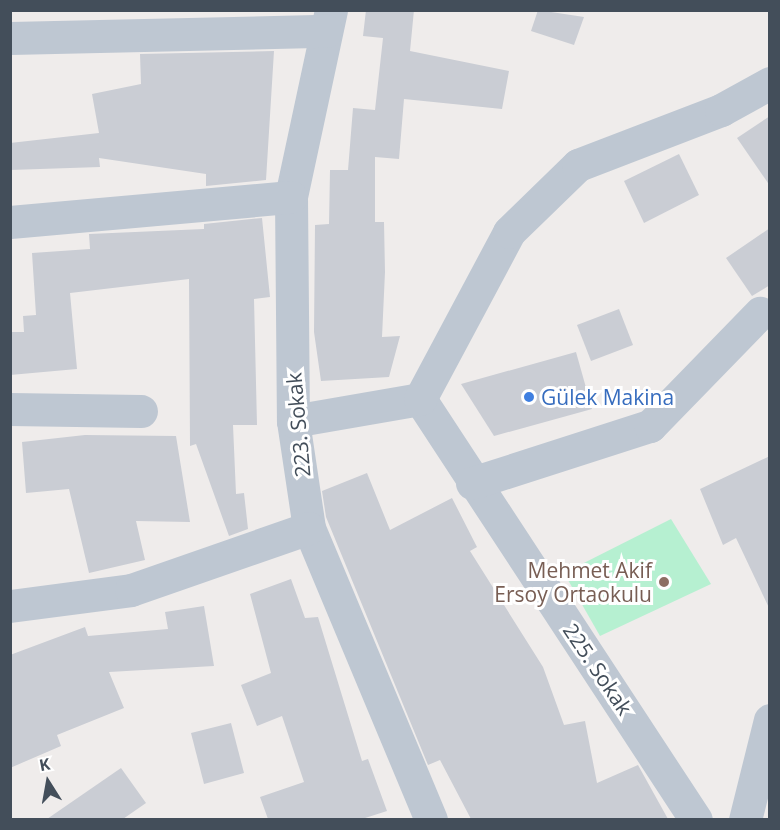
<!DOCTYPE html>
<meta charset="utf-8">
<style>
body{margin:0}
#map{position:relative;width:780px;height:830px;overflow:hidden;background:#efeceb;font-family:"Open Sans",sans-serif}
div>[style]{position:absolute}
.green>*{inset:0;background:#b6f0d1}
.building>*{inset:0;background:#cacdd4}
.minor>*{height:33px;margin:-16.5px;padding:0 16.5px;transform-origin:16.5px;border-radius:16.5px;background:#bec7d2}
.dots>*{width:16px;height:16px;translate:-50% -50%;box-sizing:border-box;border:3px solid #fff;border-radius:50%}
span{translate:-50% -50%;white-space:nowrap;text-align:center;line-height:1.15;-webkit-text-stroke:6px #fff;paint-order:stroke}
.shop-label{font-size:21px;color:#366cbe}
.left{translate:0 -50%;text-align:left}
.street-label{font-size:21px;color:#434e5a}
.education-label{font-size:21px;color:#785e54}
.right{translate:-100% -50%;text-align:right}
.frame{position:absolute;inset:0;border:12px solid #434e5a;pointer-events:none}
.north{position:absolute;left:18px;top:752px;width:60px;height:60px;-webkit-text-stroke:4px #fff;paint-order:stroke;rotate:349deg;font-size:16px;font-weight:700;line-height:24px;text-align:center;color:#434e5a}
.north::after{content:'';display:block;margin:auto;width:21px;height:27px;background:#434e5a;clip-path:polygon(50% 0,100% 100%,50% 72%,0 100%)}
</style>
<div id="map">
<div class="green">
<i style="clip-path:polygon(671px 519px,711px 584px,600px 636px,564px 573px)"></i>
</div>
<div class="building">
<i style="clip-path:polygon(366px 10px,414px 10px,410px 51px,509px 71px,502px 109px,404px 99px,399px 159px,375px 157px,375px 222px,384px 222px,385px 272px,382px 337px,400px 336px,389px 377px,321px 381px,314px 332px,315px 225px,329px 224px,330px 170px,348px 170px,353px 108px,375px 110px,383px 38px,363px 36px)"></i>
<i style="clip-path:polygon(538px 10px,584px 17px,574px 45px,531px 31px)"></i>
<i style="clip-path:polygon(274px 51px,266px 180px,206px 186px,206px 174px,99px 158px,100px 167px,10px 170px,10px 143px,99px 133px,92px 94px,141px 84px,140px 54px)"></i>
<i style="clip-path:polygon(770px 116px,770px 186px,737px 138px)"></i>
<i style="clip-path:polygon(679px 154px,699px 195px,644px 223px,624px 181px)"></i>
<i style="clip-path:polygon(262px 218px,270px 297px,254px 299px,257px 425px,233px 425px,236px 494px,244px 493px,248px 529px,229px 536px,196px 444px,190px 446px,189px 279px,70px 293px,77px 369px,10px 375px,10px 332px,24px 332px,23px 316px,36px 315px,32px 253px,90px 249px,89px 234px,204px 229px,204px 224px)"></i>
<i style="clip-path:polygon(770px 228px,770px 285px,752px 296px,726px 258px)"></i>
<i style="clip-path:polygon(619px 309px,633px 345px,591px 361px,577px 325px)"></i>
<i style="clip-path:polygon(576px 352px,592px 409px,494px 436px,461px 384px)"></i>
<i style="clip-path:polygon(85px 435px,176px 436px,190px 522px,136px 521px,145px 560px,89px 573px,69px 489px,26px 493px,22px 442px)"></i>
<i style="clip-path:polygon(770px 456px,770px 610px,736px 538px,723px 545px,700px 489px)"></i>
<i style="clip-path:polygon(367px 473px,390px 530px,452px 498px,477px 547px,470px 551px,543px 667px,564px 725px,585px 721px,597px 783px,638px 765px,668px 819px,471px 819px,440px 760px,428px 765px,326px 517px,322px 491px)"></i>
<i style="clip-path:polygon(291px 579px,305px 618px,318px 617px,362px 761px,368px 759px,387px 811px,362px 819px,268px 819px,260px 797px,304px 782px,282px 716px,257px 726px,241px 685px,271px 673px,250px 594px)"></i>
<i style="clip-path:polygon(204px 606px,214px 666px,109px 672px,124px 708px,57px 735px,61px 746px,10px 768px,10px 655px,85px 627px,88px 636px,168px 629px,165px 612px)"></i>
<i style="clip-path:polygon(231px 723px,244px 773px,204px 784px,191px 733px)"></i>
<i style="clip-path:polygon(121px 768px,146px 803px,123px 819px,47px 819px)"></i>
</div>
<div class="minor">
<i style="left:331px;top:10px;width:191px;rotate:102.1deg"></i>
<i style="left:291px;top:197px;width:224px;rotate:89.5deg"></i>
<i style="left:293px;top:421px;width:108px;rotate:81.5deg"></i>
<i style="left:309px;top:528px;width:316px;rotate:67.3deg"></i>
<i style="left:10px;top:38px;width:316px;rotate:-1.3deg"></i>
<i style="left:10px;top:222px;width:282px;rotate:-5.1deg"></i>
<i style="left:420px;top:399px;width:503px;rotate:56.75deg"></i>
<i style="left:10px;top:409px;width:131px;rotate:0.9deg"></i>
<i style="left:293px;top:421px;width:129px;rotate:-9.8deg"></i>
<i style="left:420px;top:399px;width:189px;rotate:-61.9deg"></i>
<i style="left:509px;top:232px;width:96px;rotate:-44.2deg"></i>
<i style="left:578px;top:165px;width:153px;rotate:-21deg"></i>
<i style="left:721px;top:110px;width:56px;rotate:-28.9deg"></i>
<i style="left:472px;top:483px;width:187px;rotate:-17.8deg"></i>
<i style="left:650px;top:426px;width:158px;rotate:-45.8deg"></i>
<i style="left:10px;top:606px;width:122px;rotate:-7.5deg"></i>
<i style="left:131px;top:590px;width:188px;rotate:-19.2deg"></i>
<i style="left:745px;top:820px;width:103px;rotate:-76deg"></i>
</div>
<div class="dots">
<i style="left:529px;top:397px;background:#3f7fe0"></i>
<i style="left:664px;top:582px;background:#8d6e63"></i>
</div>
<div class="shop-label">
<span class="left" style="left:541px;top:397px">Gülek Makina</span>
</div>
<div class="street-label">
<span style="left:298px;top:425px;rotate:-95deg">223. Sokak</span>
<span style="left:598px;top:669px;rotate:56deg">225. Sokak</span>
</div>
<div class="education-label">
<span class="right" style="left:652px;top:582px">Mehmet Akif<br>Ersoy Ortaokulu</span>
</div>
<div class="frame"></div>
<div class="north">K</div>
</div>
